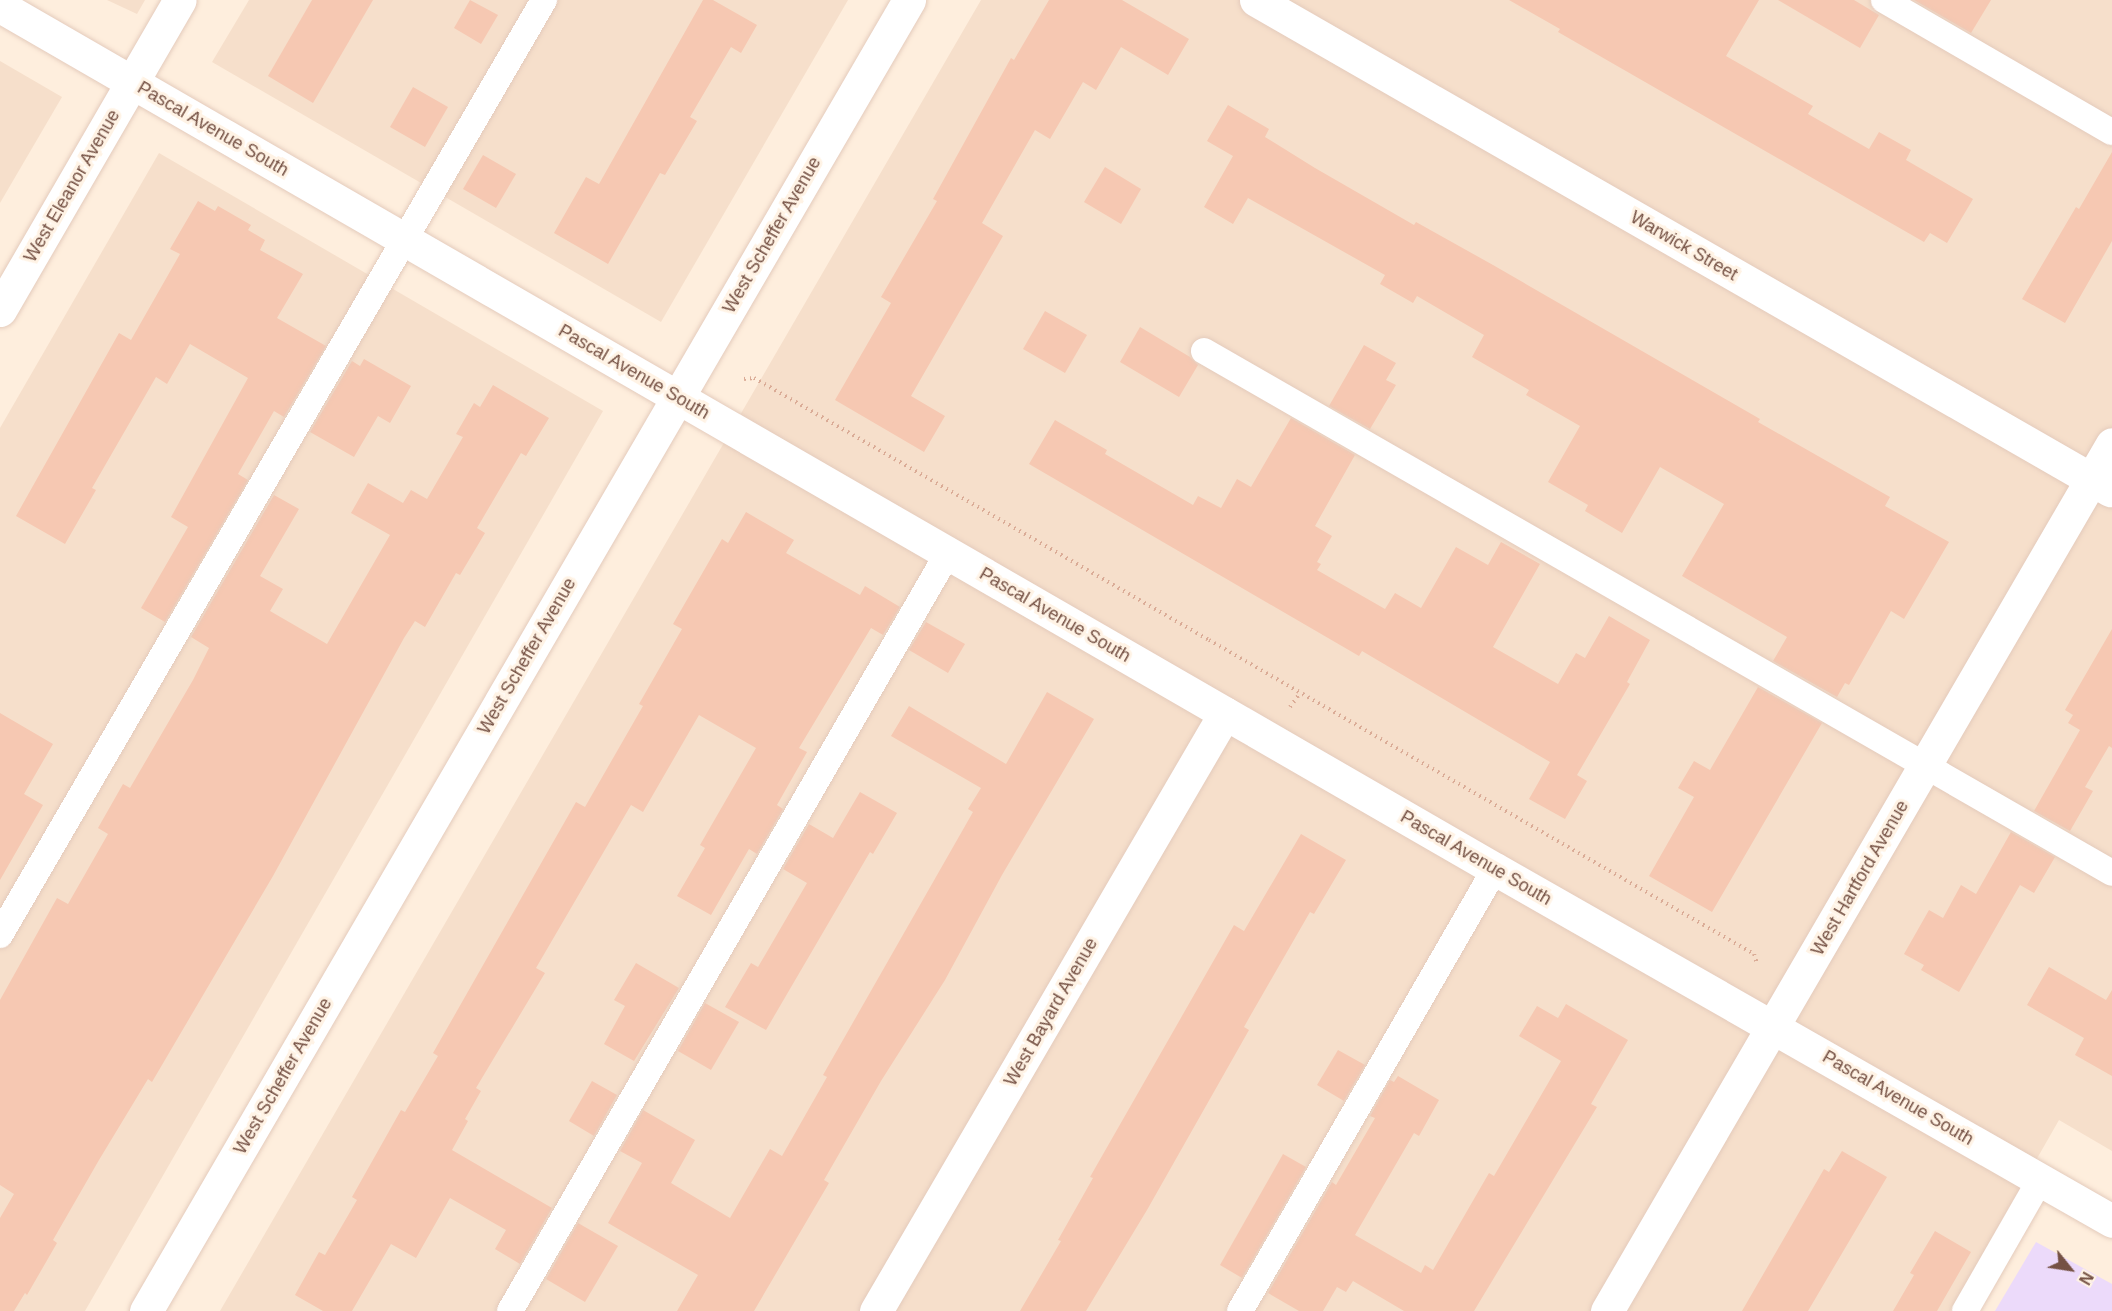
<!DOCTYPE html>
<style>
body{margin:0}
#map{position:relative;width:2112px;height:1311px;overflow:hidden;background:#feeedd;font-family:Arial,sans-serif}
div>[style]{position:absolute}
.residential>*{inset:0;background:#f6dfcb}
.education>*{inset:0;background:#ecdafa}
.building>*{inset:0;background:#f6c8b2}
.path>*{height:4px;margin-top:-2px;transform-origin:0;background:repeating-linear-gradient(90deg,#daab96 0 1.5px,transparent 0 6px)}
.roads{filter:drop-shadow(0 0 2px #e4cbbc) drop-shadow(0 0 2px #e4cbbc)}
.service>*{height:26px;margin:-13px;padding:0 13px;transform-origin:13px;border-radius:13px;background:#fff}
.minor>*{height:33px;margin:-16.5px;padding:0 16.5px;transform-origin:16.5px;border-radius:16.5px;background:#fff}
span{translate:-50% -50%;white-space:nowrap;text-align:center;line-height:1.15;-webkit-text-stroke:6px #fff3e5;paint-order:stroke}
.street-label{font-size:18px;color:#755144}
.north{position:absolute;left:2040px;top:1239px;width:60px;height:60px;-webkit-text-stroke:4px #fff3e5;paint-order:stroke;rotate:120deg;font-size:16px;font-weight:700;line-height:24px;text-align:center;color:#755144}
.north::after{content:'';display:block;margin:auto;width:21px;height:27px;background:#755144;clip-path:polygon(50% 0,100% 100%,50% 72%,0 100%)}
</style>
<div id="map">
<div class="residential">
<i style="clip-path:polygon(107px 0,145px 0,137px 14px)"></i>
<i style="clip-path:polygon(249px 0,848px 0,661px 322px,212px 62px)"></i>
<i style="clip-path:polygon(981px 0,2112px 0,2112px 1151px,2059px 1120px,1950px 1311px,220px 1311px)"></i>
<i style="clip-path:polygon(0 61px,62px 97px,0 203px)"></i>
<i style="clip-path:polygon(159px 153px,603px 411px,85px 1311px,0 1311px,0 428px)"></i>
</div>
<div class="education">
<i style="clip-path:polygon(2036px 1242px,2112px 1284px,2112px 1311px,1995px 1311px)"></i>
</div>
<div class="building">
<i style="clip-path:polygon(312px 0,373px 0,313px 103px,268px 76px)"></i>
<i style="clip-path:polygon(470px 0,498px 15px,481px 44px,454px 28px)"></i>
<i style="clip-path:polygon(703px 0,713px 0,757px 25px,741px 53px,731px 47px,690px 117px,697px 121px,665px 175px,660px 173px,608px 264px,554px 233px,586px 177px,599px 184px)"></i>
<i style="clip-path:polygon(1049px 0,1122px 0,1189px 39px,1168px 75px,1121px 47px,1096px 90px,1083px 82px,1050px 139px,1035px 130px,982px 223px,1003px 236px,911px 396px,945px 416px,924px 452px,835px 400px,891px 303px,881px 297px,937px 201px,933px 199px,1011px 58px,1014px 60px)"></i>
<i style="clip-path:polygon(1509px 0,1759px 0,1726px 56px,1813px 106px,1808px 114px,1869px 149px,1879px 132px,1911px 150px,1906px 160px,1973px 199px,1947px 243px,1930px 233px,1924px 242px,1558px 32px,1560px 29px)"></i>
<i style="clip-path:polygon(1778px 0,1854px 0,1879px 15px,1860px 48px)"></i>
<i style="clip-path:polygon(1914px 0,1991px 0,1971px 33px)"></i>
<i style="clip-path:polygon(413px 87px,448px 107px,425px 147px,390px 127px)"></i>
<i style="clip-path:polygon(1228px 105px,1269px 129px,1265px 137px,1315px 168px,1414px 225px,1416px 222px,1493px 265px,1760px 419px,1758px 422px,1890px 497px,1885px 506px,1949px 542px,1904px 619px,1891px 611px,1849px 685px,1845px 683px,1837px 697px,1773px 661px,1787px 637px,1682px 576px,1724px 504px,1660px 467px,1622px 533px,1585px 511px,1588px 505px,1548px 482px,1580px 426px,1526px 395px,1529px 390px,1472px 357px,1484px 335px,1417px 296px,1413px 303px,1380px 284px,1385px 275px,1248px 198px,1233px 224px,1204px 207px,1233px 156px,1207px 141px)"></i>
<i style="clip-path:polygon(2112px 152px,2112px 241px,2065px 323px,2022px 299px,2076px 207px,2079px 209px)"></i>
<i style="clip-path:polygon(483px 155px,516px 174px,496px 208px,463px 189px)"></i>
<i style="clip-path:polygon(1105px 167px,1141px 189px,1121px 224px,1084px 202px)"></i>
<i style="clip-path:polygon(198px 201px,215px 211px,218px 206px,251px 225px,248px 230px,265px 240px,260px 250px,303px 274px,277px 318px,326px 346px,284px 417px,274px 411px,238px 474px,248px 480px,165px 622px,141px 608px,188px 527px,171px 517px,248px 378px,190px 344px,167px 384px,156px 377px,92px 488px,96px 490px,65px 544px,16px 516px,119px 333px,131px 340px,180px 254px,170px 249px)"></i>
<i style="clip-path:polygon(1045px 311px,1087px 335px,1065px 373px,1023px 349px)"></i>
<i style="clip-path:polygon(1140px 327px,1190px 357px,1198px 365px,1179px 397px,1120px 362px)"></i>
<i style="clip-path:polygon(1364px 345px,1396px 363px,1386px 380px,1396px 385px,1370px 429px,1329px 406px)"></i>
<i style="clip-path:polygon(364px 359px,411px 386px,390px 423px,378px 416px,354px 457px,310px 432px,352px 361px,360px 366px)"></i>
<i style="clip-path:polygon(493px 385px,549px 418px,526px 456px,521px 453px,477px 528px,485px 533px,460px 575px,456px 573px,425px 627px,415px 621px,404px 638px,273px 876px,152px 1082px,148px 1079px,99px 1160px,53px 1240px,57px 1243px,27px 1295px,25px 1293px,14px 1311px,0 1311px,0 1218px,14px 1194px,0 1185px,0 1000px,57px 898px,68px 904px,108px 834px,98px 828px,123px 784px,130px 788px,193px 680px,209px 648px,191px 637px,274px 495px,299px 509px,260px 576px,283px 589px,270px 611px,327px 644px,390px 535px,351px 513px,368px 483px,403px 503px,411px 490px,427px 499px,463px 437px,456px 434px,474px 403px,480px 407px)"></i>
<i style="clip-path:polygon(1291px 418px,1355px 455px,1315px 526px,1332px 536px,1317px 562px,1321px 564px,1317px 570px,1385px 609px,1395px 593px,1421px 608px,1456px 547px,1488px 565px,1501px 542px,1540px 564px,1493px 647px,1558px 684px,1576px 653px,1585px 658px,1609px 616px,1650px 640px,1627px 682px,1630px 684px,1577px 775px,1587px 781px,1565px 819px,1529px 799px,1550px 762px,1362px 651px,1359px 656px,1029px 464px,1055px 420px,1107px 450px,1105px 454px,1193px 505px,1198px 496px,1221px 508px,1237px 479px,1251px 487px)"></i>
<i style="clip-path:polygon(746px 512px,794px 540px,786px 553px,860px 595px,865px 586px,900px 607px,883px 635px,871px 628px,799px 748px,807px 752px,777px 805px,783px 809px,757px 854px,749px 849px,711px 915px,677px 896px,705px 848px,700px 845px,756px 748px,699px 715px,643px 812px,631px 805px,536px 968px,545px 973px,476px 1088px,481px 1091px,465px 1119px,468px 1121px,452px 1150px,552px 1208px,520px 1264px,495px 1249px,506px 1230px,450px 1198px,416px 1258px,391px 1244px,352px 1311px,323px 1311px,295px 1295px,319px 1252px,325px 1255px,357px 1200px,352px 1197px,401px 1110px,405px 1112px,438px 1056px,433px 1053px,576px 802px,585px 807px,643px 706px,639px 704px,682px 629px,673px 624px,722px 539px,728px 543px)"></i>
<i style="clip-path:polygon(926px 622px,965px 644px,948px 673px,909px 650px)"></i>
<i style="clip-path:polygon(2112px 629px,2112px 748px,2109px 746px,2085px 787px,2093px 791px,2070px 831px,2034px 811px,2080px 730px,2068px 723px,2073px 715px,2065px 710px)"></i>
<i style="clip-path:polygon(1758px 687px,1822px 723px,1712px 912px,1649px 876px,1694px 797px,1678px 788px,1694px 761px,1710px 770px)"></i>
<i style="clip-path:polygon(1047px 692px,1094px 719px,1002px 875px,945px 980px,881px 1081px,824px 1180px,829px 1183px,754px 1311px,677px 1311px,698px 1275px,608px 1223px,642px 1163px,620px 1151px,643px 1110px,695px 1140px,671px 1183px,730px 1218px,770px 1149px,782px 1156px,827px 1077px,823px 1075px,973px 812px,968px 809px,981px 788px,891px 736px,909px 706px,1006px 764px)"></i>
<i style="clip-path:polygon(0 713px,53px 744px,24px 794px,43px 805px,0 880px)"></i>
<i style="clip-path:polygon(860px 792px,897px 813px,873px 854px,870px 852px,766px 1030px,725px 1007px,751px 963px,758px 967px,807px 883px,783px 869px,809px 824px,833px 838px)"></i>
<i style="clip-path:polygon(2011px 832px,2055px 857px,2034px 893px,2020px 885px,1959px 992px,1921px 970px,1924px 965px,1904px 954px,1929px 910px,1943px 918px,1961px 885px,1976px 894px)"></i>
<i style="clip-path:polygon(1301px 834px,1346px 860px,1314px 914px,1310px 912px,1249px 1018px,1244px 1027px,1249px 1030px,1147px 1210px,1086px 1311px,1020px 1311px,1061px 1241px,1058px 1240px,1093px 1178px,1090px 1177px,1234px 925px,1244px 931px)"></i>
<i style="clip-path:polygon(636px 963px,679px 988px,634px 1061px,604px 1044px,625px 1006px,614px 1000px)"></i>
<i style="clip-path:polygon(2049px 967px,2106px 1000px,2112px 990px,2112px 1076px,2075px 1055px,2084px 1038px,2027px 1005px)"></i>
<i style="clip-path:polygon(705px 1003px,739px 1022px,711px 1070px,678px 1051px)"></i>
<i style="clip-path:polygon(1566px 1004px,1628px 1040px,1591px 1104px,1597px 1107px,1474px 1311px,1404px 1311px,1353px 1281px,1346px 1292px,1337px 1287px,1323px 1311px,1299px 1311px,1268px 1293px,1332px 1182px,1336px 1185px,1375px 1118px,1370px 1116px,1390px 1080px,1394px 1082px,1398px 1076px,1439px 1100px,1419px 1136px,1414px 1133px,1355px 1235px,1421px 1273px,1425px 1265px,1433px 1270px,1489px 1173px,1494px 1176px,1561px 1061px,1519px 1036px,1537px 1006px,1558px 1018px)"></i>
<i style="clip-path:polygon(1338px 1050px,1365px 1065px,1344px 1101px,1317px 1085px)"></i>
<i style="clip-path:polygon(592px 1081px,617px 1095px,594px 1136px,569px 1121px)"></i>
<i style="clip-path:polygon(1842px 1151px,1887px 1177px,1808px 1311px,1742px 1311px,1824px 1169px,1829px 1172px)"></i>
<i style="clip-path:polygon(1283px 1154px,1306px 1167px,1242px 1278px,1220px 1265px)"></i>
<i style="clip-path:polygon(578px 1223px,618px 1246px,585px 1302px,546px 1279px)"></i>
<i style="clip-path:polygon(1935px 1231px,1971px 1252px,1937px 1311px,1893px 1311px,1914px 1275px,1910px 1273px)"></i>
</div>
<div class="path">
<i style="left:744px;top:379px;width:10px;rotate:-6deg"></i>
<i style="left:754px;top:378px;width:525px;rotate:29.93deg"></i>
<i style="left:1209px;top:640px;width:629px;rotate:29.95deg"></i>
<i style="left:1754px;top:954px;width:9px;rotate:72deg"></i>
<i style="left:1290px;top:707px;width:17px;rotate:-54deg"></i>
</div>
<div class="roads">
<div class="service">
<i style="left:1884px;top:0;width:263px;rotate:30.1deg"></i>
<i style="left:1204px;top:351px;width:1047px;rotate:29.89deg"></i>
<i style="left:0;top:935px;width:1082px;rotate:-59.81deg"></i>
<i style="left:510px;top:1311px;width:875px;rotate:-59.98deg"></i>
<i style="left:1240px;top:1311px;width:510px;rotate:-60.02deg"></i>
<i style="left:1965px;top:1311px;width:151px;rotate:-60.2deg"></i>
</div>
<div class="minor">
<i style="left:1256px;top:0;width:985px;rotate:29.85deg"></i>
<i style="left:0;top:6px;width:1726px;rotate:30deg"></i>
<i style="left:1495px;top:869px;width:710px;rotate:29.7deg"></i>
<i style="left:0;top:310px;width:358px;rotate:-59.9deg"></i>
<i style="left:146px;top:1311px;width:1517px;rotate:-59.8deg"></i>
<i style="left:876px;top:1311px;width:692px;rotate:-59.73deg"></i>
<i style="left:1607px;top:1311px;width:1003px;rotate:-59.78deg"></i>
</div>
</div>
<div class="street-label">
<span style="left:213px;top:129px;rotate:30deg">Pascal Avenue South</span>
<span style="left:72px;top:186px;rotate:-60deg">West Eleanor Avenue</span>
<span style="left:772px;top:235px;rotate:-60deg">West Scheffer Avenue</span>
<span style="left:1684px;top:246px;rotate:30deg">Warwick Street</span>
<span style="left:634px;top:372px;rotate:30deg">Pascal Avenue South</span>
<span style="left:1055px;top:615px;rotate:30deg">Pascal Avenue South</span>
<span style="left:527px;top:656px;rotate:-60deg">West Scheffer Avenue</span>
<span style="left:1476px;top:858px;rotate:30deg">Pascal Avenue South</span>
<span style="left:1860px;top:878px;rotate:-60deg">West Hartford Avenue</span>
<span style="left:1051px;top:1012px;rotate:-60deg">West Bayard Avenue</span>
<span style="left:283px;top:1076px;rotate:-60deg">West Scheffer Avenue</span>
<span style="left:1898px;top:1098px;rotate:30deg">Pascal Avenue South</span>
</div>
<div class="north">N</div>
</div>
